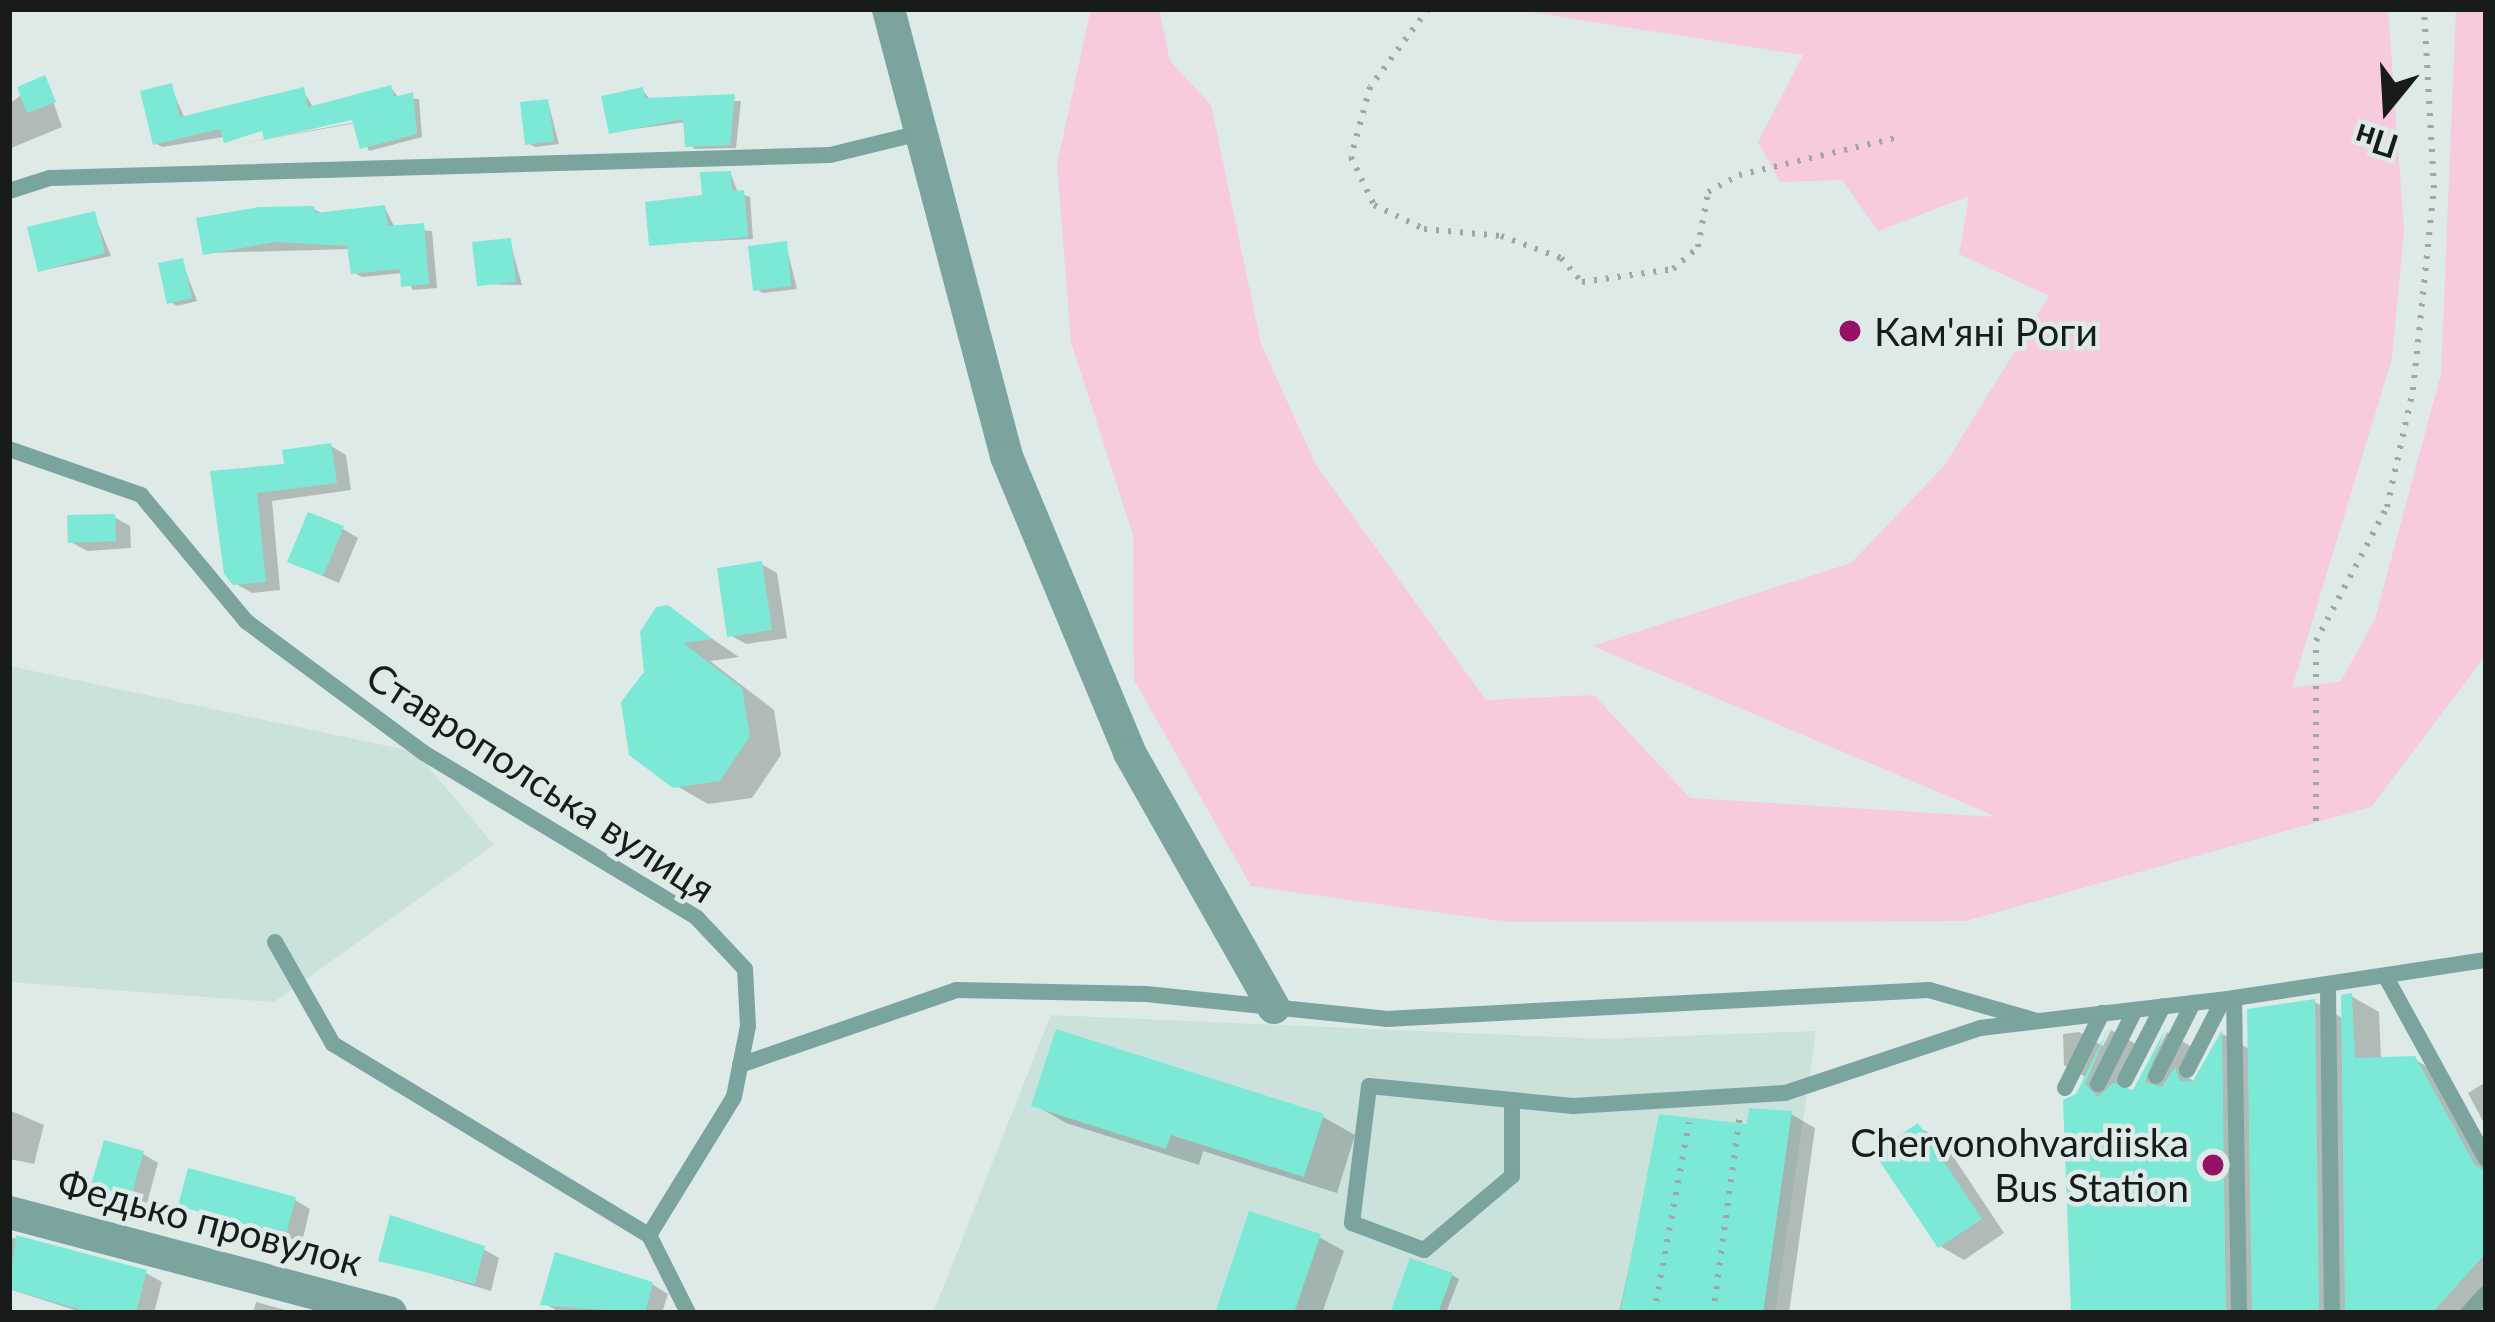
<!DOCTYPE html>
<meta charset="utf-8">
<style>
body{margin:0}
#map{position:relative;width:2495px;height:1322px;overflow:hidden;background:#ddeae7;font-family:Lato,sans-serif}
div>[style]{position:absolute}
.built>*{inset:0;background:#cae1dc}
.green>*{inset:0;background:#f7cadf}
.shadow>*{inset:0;background:#0003}
.building>*{inset:0;background:#7ce9d7}
.path>*{height:6px;margin-top:-3px;transform-origin:0;background:repeating-linear-gradient(90deg,#9ea8a6 0 3px,transparent 0 12px)}
.lane>*{height:16px;margin:-8px;padding:0 8px;transform-origin:8px;border-radius:8px;background:#7aa49d}
.street>*{height:33px;margin:-16.5px;padding:0 16.5px;transform-origin:16.5px;border-radius:16.5px;background:#7aa49d}
.dots>*{width:33px;height:33px;translate:-50% -50%;box-sizing:border-box;border:6px solid #ddeae7;border-radius:50%}
span{translate:-50% -50%;white-space:nowrap;text-align:center;line-height:1.15;-webkit-text-stroke:9px #ddeae7;paint-order:stroke}
.poi-label{font-size:39px;color:#171c1b}
.left{translate:0 -50%;text-align:left}
.right{translate:-100% -50%;text-align:right}
.street-label{font-size:39px;color:#171c1b}
.frame{position:absolute;inset:0;border:12px solid #171c1b;pointer-events:none}
.north{position:absolute;left:2327px;top:48px;width:120px;height:120px;-webkit-text-stroke:9px #ddeae7;paint-order:stroke;rotate:198deg;font-size:33px;font-weight:700;line-height:48px;text-align:center;color:#171c1b}
.north::after{content:'';display:block;margin:auto;width:42px;height:54px;background:#171c1b;clip-path:polygon(50% 0,100% 100%,50% 72%,0 100%)}
</style>
<div id="map">
<div class="built">
<i style="clip-path:polygon(9px 666px,416px 752px,494px 845px,274px 1002px,9px 982px)"></i>
<i style="clip-path:polygon(1051px 1015px,1602px 1039px,1816px 1031px,1775px 1313px,933px 1313px)"></i>
</div>
<div class="green">
<i style="clip-path:polygon(1091px 9px,1159px 9px,1170px 61px,1211px 105px,1261px 344px,1316px 465px,1486px 700px,1594px 695px,1690px 798px,1997px 817px,1593px 646px,1851px 563px,1944px 466px,2049px 296px,1959px 254px,1969px 196px,1878px 231px,1842px 180px,1780px 182px,1758px 142px,1803px 55px,1511px 9px,2388px 9px,2404px 231px,2392px 358px,2292px 688px,2341px 681px,2375px 619px,2441px 374px,2456px 9px,2486px 9px,2486px 655px,2371px 807px,1965px 921px,1507px 922px,1251px 886px,1134px 680px,1133px 535px,1071px 342px,1057px 164px)"></i>
</div>
<div class="shadow">
<i style="clip-path:polygon(45px 78px,62px 127px,9px 149px,9px 104px)"></i>
<i style="clip-path:polygon(171px 87px,185px 119px,303px 90px,314px 109px,391px 88px,399px 98px,419px 99px,422px 137px,369px 151px,356px 123px,233px 145px,367px 120px,366px 114px,162px 147px,155px 143px)"></i>
<i style="clip-path:polygon(643px 90px,651px 101px,741px 101px,736px 148px,694px 149px,686px 122px,612px 132px)"></i>
<i style="clip-path:polygon(548px 102px,559px 144px,535px 147px,528px 143px)"></i>
<i style="clip-path:polygon(731px 174px,738px 193px,750px 197px,753px 239px,652px 244px)"></i>
<i style="clip-path:polygon(385px 208px,395px 228px,432px 231px,437px 288px,413px 290px,403px 273px,362px 277px,353px 272px,351px 249px,206px 253px,314px 209px,324px 215px)"></i>
<i style="clip-path:polygon(94px 214px,111px 256px,40px 271px)"></i>
<i style="clip-path:polygon(510px 241px,522px 285px,480px 284px)"></i>
<i style="clip-path:polygon(786px 245px,797px 289px,763px 293px,756px 289px)"></i>
<i style="clip-path:polygon(182px 261px,197px 301px,177px 306px,170px 302px)"></i>
<i style="clip-path:polygon(331px 446px,346px 455px,351px 490px,272px 501px,280px 590px,252px 593px,235px 583px,214px 474px,288px 467px)"></i>
<i style="clip-path:polygon(114px 517px,130px 526px,131px 548px,87px 551px,71px 542px)"></i>
<i style="clip-path:polygon(343px 529px,358px 538px,339px 583px,307px 569px)"></i>
<i style="clip-path:polygon(761px 564px,777px 573px,787px 638px,746px 644px,730px 635px)"></i>
<i style="clip-path:polygon(668px 609px,739px 657px,710px 661px,774px 710px,781px 755px,752px 798px,708px 804px,675px 785px)"></i>
<i style="clip-path:polygon(2351px 996px,2379px 1012px,2381px 1060px,2414px 1059px,2443px 1076px,2486px 1148px,2486px 1299px,2474px 1313px,2074px 1313px,2079px 1096px,2087px 1078px,2064px 1065px,2063px 1034px,2079px 1032px,2103px 1046px,2111px 1030px,2136px 1044px,2118px 1088px,2134px 1094px,2167px 1032px,2192px 1047px,2181px 1074px,2196px 1082px,2223px 1034px,2251px 1050px,2315px 1002px,2344px 1019px)"></i>
<i style="clip-path:polygon(2486px 1082px,2486px 1127px,2468px 1093px)"></i>
<i style="clip-path:polygon(1035px 1105px,1323px 1117px,1355px 1135px,1337px 1193px,1203px 1151px,1199px 1165px,1066px 1123px)"></i>
<i style="clip-path:polygon(9px 1110px,44px 1125px,34px 1164px,9px 1159px)"></i>
<i style="clip-path:polygon(1791px 1114px,1815px 1128px,1789px 1313px,1619px 1313px,1662px 1117px,1749px 1127px)"></i>
<i style="clip-path:polygon(1918px 1127px,1943px 1141px,2004px 1233px,1964px 1260px,1940px 1246px)"></i>
<i style="clip-path:polygon(143px 1154px,158px 1163px,147px 1203px,95px 1184px)"></i>
<i style="clip-path:polygon(295px 1200px,310px 1209px,302px 1242px,182px 1205px)"></i>
<i style="clip-path:polygon(9px 1237px,146px 1273px,162px 1282px,154px 1313px,84px 1313px,9px 1289px)"></i>
<i style="clip-path:polygon(1319px 1237px,1344px 1251px,1322px 1313px,1218px 1313px)"></i>
<i style="clip-path:polygon(483px 1249px,499px 1258px,491px 1291px,382px 1259px)"></i>
<i style="clip-path:polygon(1452px 1275px,1459px 1279px,1446px 1313px,1393px 1313px)"></i>
<i style="clip-path:polygon(652px 1284px,668px 1294px,662px 1313px,561px 1313px,544px 1303px)"></i>
<i style="clip-path:polygon(256px 1302px,296px 1313px,253px 1313px)"></i>
</div>
<div class="building">
<i style="clip-path:polygon(45px 75px,56px 102px,27px 113px,17px 87px)"></i>
<i style="clip-path:polygon(172px 83px,180px 117px,304px 87px,308px 107px,391px 85px,394px 97px,413px 92px,417px 134px,360px 149px,352px 120px,264px 140px,262px 131px,224px 143px,220px 129px,153px 145px,140px 91px)"></i>
<i style="clip-path:polygon(643px 87px,645px 98px,735px 94px,730px 145px,685px 147px,683px 119px,609px 134px,601px 96px)"></i>
<i style="clip-path:polygon(548px 99px,554px 141px,525px 145px,520px 102px)"></i>
<i style="clip-path:polygon(731px 171px,732px 191px,744px 190px,748px 237px,649px 246px,645px 202px,702px 195px,700px 172px)"></i>
<i style="clip-path:polygon(385px 205px,388px 226px,424px 223px,429px 284px,401px 287px,400px 269px,351px 274px,347px 246px,275px 242px,203px 255px,196px 218px,259px 207px,314px 206px,315px 213px)"></i>
<i style="clip-path:polygon(95px 211px,105px 253px,38px 272px,27px 227px)"></i>
<i style="clip-path:polygon(511px 238px,516px 282px,477px 286px,472px 242px)"></i>
<i style="clip-path:polygon(787px 241px,791px 286px,753px 291px,748px 246px)"></i>
<i style="clip-path:polygon(183px 258px,192px 298px,167px 304px,158px 263px)"></i>
<i style="clip-path:polygon(331px 443px,337px 483px,257px 493px,266px 582px,233px 585px,224px 574px,210px 471px,284px 464px,282px 450px)"></i>
<i style="clip-path:polygon(308px 512px,344px 526px,323px 576px,287px 562px)"></i>
<i style="clip-path:polygon(115px 514px,116px 541px,68px 543px,67px 515px)"></i>
<i style="clip-path:polygon(762px 561px,772px 630px,727px 637px,717px 568px)"></i>
<i style="clip-path:polygon(668px 605px,713px 639px,683px 643px,742px 688px,750px 736px,720px 781px,673px 788px,629px 755px,621px 702px,644px 672px,640px 632px,656px 607px)"></i>
<i style="clip-path:polygon(2352px 993px,2355px 1058px,2415px 1056px,2475px 1165px,2486px 1172px,2486px 1253px,2432px 1313px,2345px 1313px,2341px 995px)"></i>
<i style="clip-path:polygon(2315px 999px,2319px 1313px,2252px 1313px,2247px 1009px)"></i>
<i style="clip-path:polygon(2110px 1025px,2085px 1084px,2098px 1097px,2113px 1083px,2133px 1090px,2166px 1028px,2145px 1082px,2162px 1087px,2175px 1067px,2180px 1081px,2193px 1081px,2222px 1030px,2226px 1313px,2071px 1313px,2063px 1100px,2076px 1094px)"></i>
<i style="clip-path:polygon(1056px 1029px,1324px 1114px,1304px 1177px,1171px 1135px,1166px 1149px,1031px 1106px)"></i>
<i style="clip-path:polygon(1749px 1108px,1792px 1111px,1763px 1313px,1620px 1313px,1659px 1114px,1747px 1124px)"></i>
<i style="clip-path:polygon(1918px 1123px,1982px 1219px,1938px 1248px,1874px 1153px)"></i>
<i style="clip-path:polygon(104px 1140px,144px 1151px,131px 1197px,91px 1185px)"></i>
<i style="clip-path:polygon(188px 1168px,296px 1197px,286px 1235px,178px 1206px)"></i>
<i style="clip-path:polygon(1249px 1211px,1321px 1234px,1294px 1313px,1215px 1313px)"></i>
<i style="clip-path:polygon(390px 1215px,485px 1246px,475px 1284px,378px 1261px)"></i>
<i style="clip-path:polygon(16px 1235px,147px 1270px,136px 1313px,92px 1313px,9px 1289px)"></i>
<i style="clip-path:polygon(555px 1252px,653px 1282px,645px 1313px,540px 1305px)"></i>
<i style="clip-path:polygon(1410px 1258px,1453px 1273px,1438px 1313px,1390px 1313px)"></i>
</div>
<div class="path">
<i style="left:1428px;top:9px;width:97px;rotate:126.6deg"></i>
<i style="left:1370px;top:87px;width:73px;rotate:105.2deg"></i>
<i style="left:1351px;top:157px;width:53px;rotate:64.4deg"></i>
<i style="left:1374px;top:205px;width:55px;rotate:25.6deg"></i>
<i style="left:1424px;top:229px;width:77px;rotate:5.2deg"></i>
<i style="left:1501px;top:236px;width:64px;rotate:20.1deg"></i>
<i style="left:1561px;top:258px;width:32px;rotate:49deg"></i>
<i style="left:1582px;top:282px;width:92px;rotate:-8.1deg"></i>
<i style="left:1673px;top:269px;width:33px;rotate:-41deg"></i>
<i style="left:1698px;top:247px;width:56px;rotate:-79.7deg"></i>
<i style="left:1708px;top:192px;width:35px;rotate:-29deg"></i>
<i style="left:1739px;top:175px;width:160px;rotate:-13.3deg"></i>
<i style="left:2316px;top:821px;width:180px;rotate:-90deg"></i>
<i style="left:2316px;top:641px;width:152px;rotate:-62.1deg"></i>
<i style="left:2387px;top:507px;width:120px;rotate:-77.5deg"></i>
<i style="left:2413px;top:390px;width:203px;rotate:-84.1deg"></i>
<i style="left:2434px;top:188px;width:179px;rotate:-93.2deg"></i>
<i style="left:1654px;top:1313px;width:194px;rotate:-79.6deg"></i>
<i style="left:1713px;top:1313px;width:201px;rotate:-82.3deg"></i>
</div>
<div class="lane">
<i style="left:9px;top:191px;width:43px;rotate:-17.6deg"></i>
<i style="left:50px;top:178px;width:780px;rotate:-1.69deg"></i>
<i style="left:830px;top:155px;width:97px;rotate:-13.7deg"></i>
<i style="left:9px;top:449px;width:140px;rotate:19.2deg"></i>
<i style="left:141px;top:495px;width:165px;rotate:50.2deg"></i>
<i style="left:247px;top:622px;width:220px;rotate:36.5deg"></i>
<i style="left:424px;top:753px;width:319px;rotate:31.1deg"></i>
<i style="left:697px;top:918px;width:70px;rotate:46.7deg"></i>
<i style="left:745px;top:969px;width:57px;rotate:87deg"></i>
<i style="left:748px;top:1026px;width:72px;rotate:101.2deg"></i>
<i style="left:734px;top:1097px;width:162px;rotate:121.6deg"></i>
<i style="left:275px;top:942px;width:117px;rotate:60.4deg"></i>
<i style="left:333px;top:1044px;width:369px;rotate:31.2deg"></i>
<i style="left:649px;top:1235px;width:87px;rotate:63.4deg"></i>
<i style="left:2387px;top:979px;width:205px;rotate:61.2deg"></i>
<i style="left:2328px;top:988px;width:325px;rotate:89.3deg"></i>
<i style="left:740px;top:1065px;width:229px;rotate:-19.1deg"></i>
<i style="left:956px;top:990px;width:190px;rotate:1.2deg"></i>
<i style="left:1146px;top:994px;width:241px;rotate:5.9deg"></i>
<i style="left:1386px;top:1019px;width:544px;rotate:-3.06deg"></i>
<i style="left:1929px;top:990px;width:112px;rotate:16deg"></i>
<i style="left:2187px;top:1070px;width:79px;rotate:-62.8deg"></i>
<i style="left:2156px;top:1076px;width:82px;rotate:-63.1deg"></i>
<i style="left:2125px;top:1080px;width:83px;rotate:-62.8deg"></i>
<i style="left:2098px;top:1084px;width:83px;rotate:-63.4deg"></i>
<i style="left:2065px;top:1088px;width:84px;rotate:-63.7deg"></i>
<i style="left:1512px;top:1100px;width:76px;rotate:90deg"></i>
<i style="left:1512px;top:1176px;width:115px;rotate:139.9deg"></i>
<i style="left:1424px;top:1250px;width:77px;rotate:-159.4deg"></i>
<i style="left:1352px;top:1223px;width:138px;rotate:-82.9deg"></i>
<i style="left:1369px;top:1086px;width:205px;rotate:5.6deg"></i>
<i style="left:1573px;top:1106px;width:212px;rotate:-3.5deg"></i>
<i style="left:1785px;top:1093px;width:206px;rotate:-18.4deg"></i>
<i style="left:1980px;top:1028px;width:256px;rotate:-6.7deg"></i>
<i style="left:2239px;top:1313px;width:315px;rotate:-90.9deg"></i>
<i style="left:2234px;top:998px;width:255px;rotate:-8.6deg"></i>
<i style="left:2468px;top:1313px;width:26px;rotate:-47deg"></i>
</div>
<div class="street">
<i style="left:888px;top:9px;width:462px;rotate:75.2deg"></i>
<i style="left:1006px;top:456px;width:321px;rotate:67.4deg"></i>
<i style="left:1129px;top:752px;width:293px;rotate:60.5deg"></i>
<i style="left:9px;top:1212px;width:394px;rotate:14.8deg"></i>
</div>
<div class="dots">
<i style="left:1850px;top:331px;background:#971167"></i>
<i style="left:2213px;top:1165px;background:#971167"></i>
</div>
<div class="poi-label">
<span class="left" style="left:1874px;top:331px">Кам'яні Роги</span>
<span class="right" style="left:2189px;top:1165px">Chervonohvardiiska<br>Bus Station</span>
</div>
<div class="street-label">
<span style="left:541px;top:782px;rotate:33deg">Ставрополська вулиця</span>
<span style="left:210px;top:1222px;rotate:15deg">Федько провулок</span>
</div>
<div class="frame"></div>
<div class="north">Пн</div>
</div>
